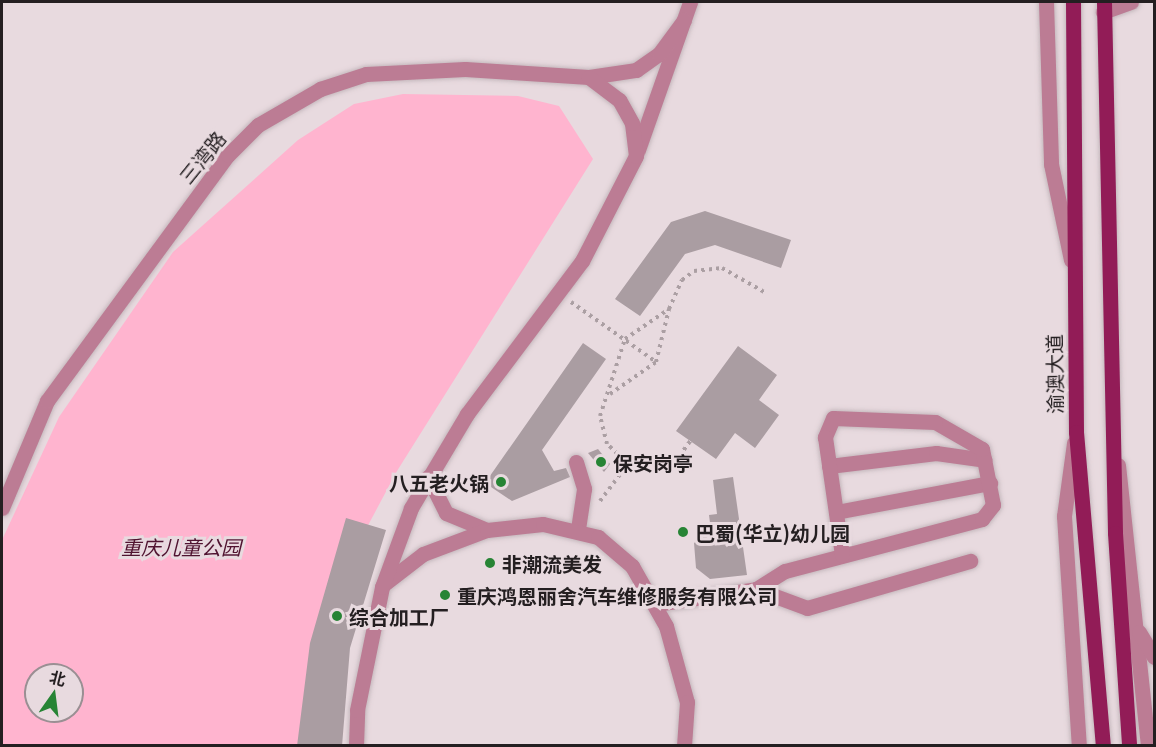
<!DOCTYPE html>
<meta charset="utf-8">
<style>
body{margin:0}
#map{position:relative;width:1156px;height:747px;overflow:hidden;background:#e8dadf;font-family:Georgia,"Noto Sans SC",serif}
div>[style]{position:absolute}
.green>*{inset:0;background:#ffb4cf}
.building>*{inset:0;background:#aa9da2}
.path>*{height:4px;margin-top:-2px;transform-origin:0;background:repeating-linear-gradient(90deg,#ab9fa3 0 3px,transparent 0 7.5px)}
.roads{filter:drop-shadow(0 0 2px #c5b8bd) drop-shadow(0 0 2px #c5b8bd)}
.minor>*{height:15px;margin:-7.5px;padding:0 7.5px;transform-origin:7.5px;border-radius:7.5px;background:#bc7c94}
.major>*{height:15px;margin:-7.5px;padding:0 7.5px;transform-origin:7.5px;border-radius:7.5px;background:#921c57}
.dots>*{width:16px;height:16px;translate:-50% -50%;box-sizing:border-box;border:3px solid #e8dadf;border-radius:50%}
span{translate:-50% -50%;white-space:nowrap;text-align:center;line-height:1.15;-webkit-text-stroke:6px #e8dadf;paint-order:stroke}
.street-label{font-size:20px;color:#241f21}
.poi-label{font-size:20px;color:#241f21;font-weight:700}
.left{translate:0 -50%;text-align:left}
.right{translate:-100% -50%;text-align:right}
.park-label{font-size:20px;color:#501330;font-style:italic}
.frame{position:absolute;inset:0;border:3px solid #241f21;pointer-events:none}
.north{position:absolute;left:24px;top:663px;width:60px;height:60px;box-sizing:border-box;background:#e8dadf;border:2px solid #9a8f93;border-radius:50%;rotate:14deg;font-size:16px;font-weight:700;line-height:24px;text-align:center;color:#241f21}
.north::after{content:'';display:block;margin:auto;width:21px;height:27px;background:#278435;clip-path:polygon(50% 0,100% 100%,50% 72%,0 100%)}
</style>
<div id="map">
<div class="green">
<i style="clip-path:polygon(evenodd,403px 94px,518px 96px,559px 106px,593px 159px,397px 471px,365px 531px,322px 745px,2px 746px,2px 540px,59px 417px,173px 252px,298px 140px,354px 104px,403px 94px,36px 675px,72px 675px,72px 711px,36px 711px,36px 675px)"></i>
</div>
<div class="building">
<i style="clip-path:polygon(705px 211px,791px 240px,781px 268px,715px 245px,685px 254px,640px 316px,615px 299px,671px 222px)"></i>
<i style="clip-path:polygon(583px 343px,606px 359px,542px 450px,554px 471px,566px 468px,570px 477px,512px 501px,485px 483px)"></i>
<i style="clip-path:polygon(738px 346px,777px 375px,759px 400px,779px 415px,755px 448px,735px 433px,716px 459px,676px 431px)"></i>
<i style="clip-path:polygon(598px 449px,610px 464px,604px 472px,588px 453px)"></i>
<i style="clip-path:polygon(733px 477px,747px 575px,710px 579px,696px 568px,694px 543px,711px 531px,709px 515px,717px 514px,713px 480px)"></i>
<i style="clip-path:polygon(346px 518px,386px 530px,350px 648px,342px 746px,297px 746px,310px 643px)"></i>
</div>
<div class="path">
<i style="left:571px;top:302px;width:104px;rotate:35.2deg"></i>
<i style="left:610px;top:394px;width:56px;rotate:-34.8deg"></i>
<i style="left:656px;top:362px;width:55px;rotate:-76.2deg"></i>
<i style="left:628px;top:464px;width:29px;rotate:-136deg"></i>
<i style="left:607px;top:444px;width:29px;rotate:-104deg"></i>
<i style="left:600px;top:416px;width:81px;rotate:-72deg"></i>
<i style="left:625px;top:339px;width:53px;rotate:-34.3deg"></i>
<i style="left:669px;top:309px;width:32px;rotate:-66deg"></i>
<i style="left:682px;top:280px;width:15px;rotate:-37deg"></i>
<i style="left:694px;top:271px;width:28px;rotate:-6deg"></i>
<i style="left:722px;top:268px;width:51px;rotate:29.6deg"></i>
<i style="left:600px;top:501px;width:46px;rotate:-52.9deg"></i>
<i style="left:628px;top:464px;width:47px;rotate:-2.4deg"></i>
<i style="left:675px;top:462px;width:26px;rotate:-54deg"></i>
</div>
<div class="roads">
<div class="minor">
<i style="left:1046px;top:2px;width:162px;rotate:88.2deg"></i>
<i style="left:1051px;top:164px;width:98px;rotate:78.2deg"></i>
<i style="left:1103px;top:12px;width:30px;rotate:-20deg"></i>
<i style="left:638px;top:150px;width:157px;rotate:-70.6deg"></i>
<i style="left:1074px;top:443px;width:74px;rotate:97.8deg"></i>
<i style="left:1064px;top:516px;width:230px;rotate:86.3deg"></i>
<i style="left:576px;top:462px;width:28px;rotate:73deg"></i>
<i style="left:584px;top:489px;width:40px;rotate:98.5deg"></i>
<i style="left:1118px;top:465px;width:283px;rotate:83.9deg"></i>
<i style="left:829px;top:466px;width:108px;rotate:-6.9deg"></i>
<i style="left:936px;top:453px;width:49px;rotate:8.1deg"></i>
<i style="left:428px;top:477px;width:40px;rotate:63.4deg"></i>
<i style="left:446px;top:513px;width:44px;rotate:22.5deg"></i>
<i style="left:2px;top:508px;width:116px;rotate:-67.2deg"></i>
<i style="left:47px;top:401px;width:305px;rotate:-53.7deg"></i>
<i style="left:228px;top:155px;width:42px;rotate:-45deg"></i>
<i style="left:258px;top:125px;width:72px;rotate:-30.1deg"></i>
<i style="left:320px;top:89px;width:48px;rotate:-18.1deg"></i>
<i style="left:366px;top:74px;width:99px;rotate:-2.9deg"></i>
<i style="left:465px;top:69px;width:124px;rotate:3.7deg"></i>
<i style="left:589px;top:77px;width:48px;rotate:-8.5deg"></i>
<i style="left:636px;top:70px;width:28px;rotate:-35deg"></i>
<i style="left:659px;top:54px;width:42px;rotate:-53.7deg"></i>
<i style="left:836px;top:512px;width:157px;rotate:-10.7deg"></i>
<i style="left:384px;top:584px;width:49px;rotate:-37.6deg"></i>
<i style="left:423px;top:554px;width:68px;rotate:-20.6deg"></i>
<i style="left:487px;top:530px;width:56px;rotate:-6.1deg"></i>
<i style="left:543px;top:524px;width:57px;rotate:13.3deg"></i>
<i style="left:598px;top:537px;width:45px;rotate:40.5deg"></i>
<i style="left:632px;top:566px;width:69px;rotate:60.5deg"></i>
<i style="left:666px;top:626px;width:79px;rotate:74.6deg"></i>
<i style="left:687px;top:702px;width:44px;rotate:93.9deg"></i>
<i style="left:756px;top:589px;width:54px;rotate:20.4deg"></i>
<i style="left:807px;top:608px;width:170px;rotate:-16.1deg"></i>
<i style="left:656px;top:604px;width:101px;rotate:-8.5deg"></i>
<i style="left:756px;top:589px;width:34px;rotate:-32deg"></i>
<i style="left:785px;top:571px;width:204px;rotate:-14.8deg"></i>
<i style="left:982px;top:519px;width:18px;rotate:-52deg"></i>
<i style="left:993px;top:505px;width:57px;rotate:-101.1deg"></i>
<i style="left:982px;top:449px;width:54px;rotate:-150.1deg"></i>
<i style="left:935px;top:422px;width:102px;rotate:-177.8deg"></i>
<i style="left:833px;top:418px;width:21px;rotate:113deg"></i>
<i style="left:825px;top:437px;width:119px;rotate:81.8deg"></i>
<i style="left:1139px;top:632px;width:29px;rotate:59deg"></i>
<i style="left:356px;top:746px;width:36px;rotate:-88deg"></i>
<i style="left:357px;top:710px;width:126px;rotate:-78.5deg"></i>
<i style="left:382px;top:587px;width:84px;rotate:-69.8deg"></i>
<i style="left:411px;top:508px;width:109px;rotate:-59.2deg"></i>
<i style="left:467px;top:414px;width:191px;rotate:-53.1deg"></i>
<i style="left:582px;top:261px;width:118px;rotate:-62.8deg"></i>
<i style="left:636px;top:156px;width:33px;rotate:-97deg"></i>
<i style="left:632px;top:123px;width:26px;rotate:-119deg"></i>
<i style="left:619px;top:100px;width:38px;rotate:-143deg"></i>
</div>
<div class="major">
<i style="left:1073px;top:2px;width:430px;rotate:89.6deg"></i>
<i style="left:1076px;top:432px;width:315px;rotate:85.1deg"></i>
<i style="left:1104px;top:2px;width:531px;rotate:88.81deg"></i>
<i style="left:1115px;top:533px;width:213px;rotate:86.2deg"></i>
</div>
</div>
<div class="dots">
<i style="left:601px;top:462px;background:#278435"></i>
<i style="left:501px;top:482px;background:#278435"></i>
<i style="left:683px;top:532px;background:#278435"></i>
<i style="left:490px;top:563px;background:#278435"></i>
<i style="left:445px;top:595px;background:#278435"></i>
<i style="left:337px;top:616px;background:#278435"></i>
</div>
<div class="street-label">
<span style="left:202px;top:157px;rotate:-51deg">三湾路</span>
<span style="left:1054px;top:374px;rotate:-91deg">渝澳大道</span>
</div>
<div class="poi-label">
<span class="left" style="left:613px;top:462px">保安岗亭</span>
<span class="right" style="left:489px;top:482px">八五老火锅</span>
<span class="left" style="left:695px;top:532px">巴蜀(华立)幼儿园</span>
<span class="left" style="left:502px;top:563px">非潮流美发</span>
<span class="left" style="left:457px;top:595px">重庆鸿恩丽舍汽车维修服务有限公司</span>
<span class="left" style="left:349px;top:616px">综合加工厂</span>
</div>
<div class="park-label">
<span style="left:181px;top:546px">重庆儿童公园</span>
</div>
<div class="frame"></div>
<div class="north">北</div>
</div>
